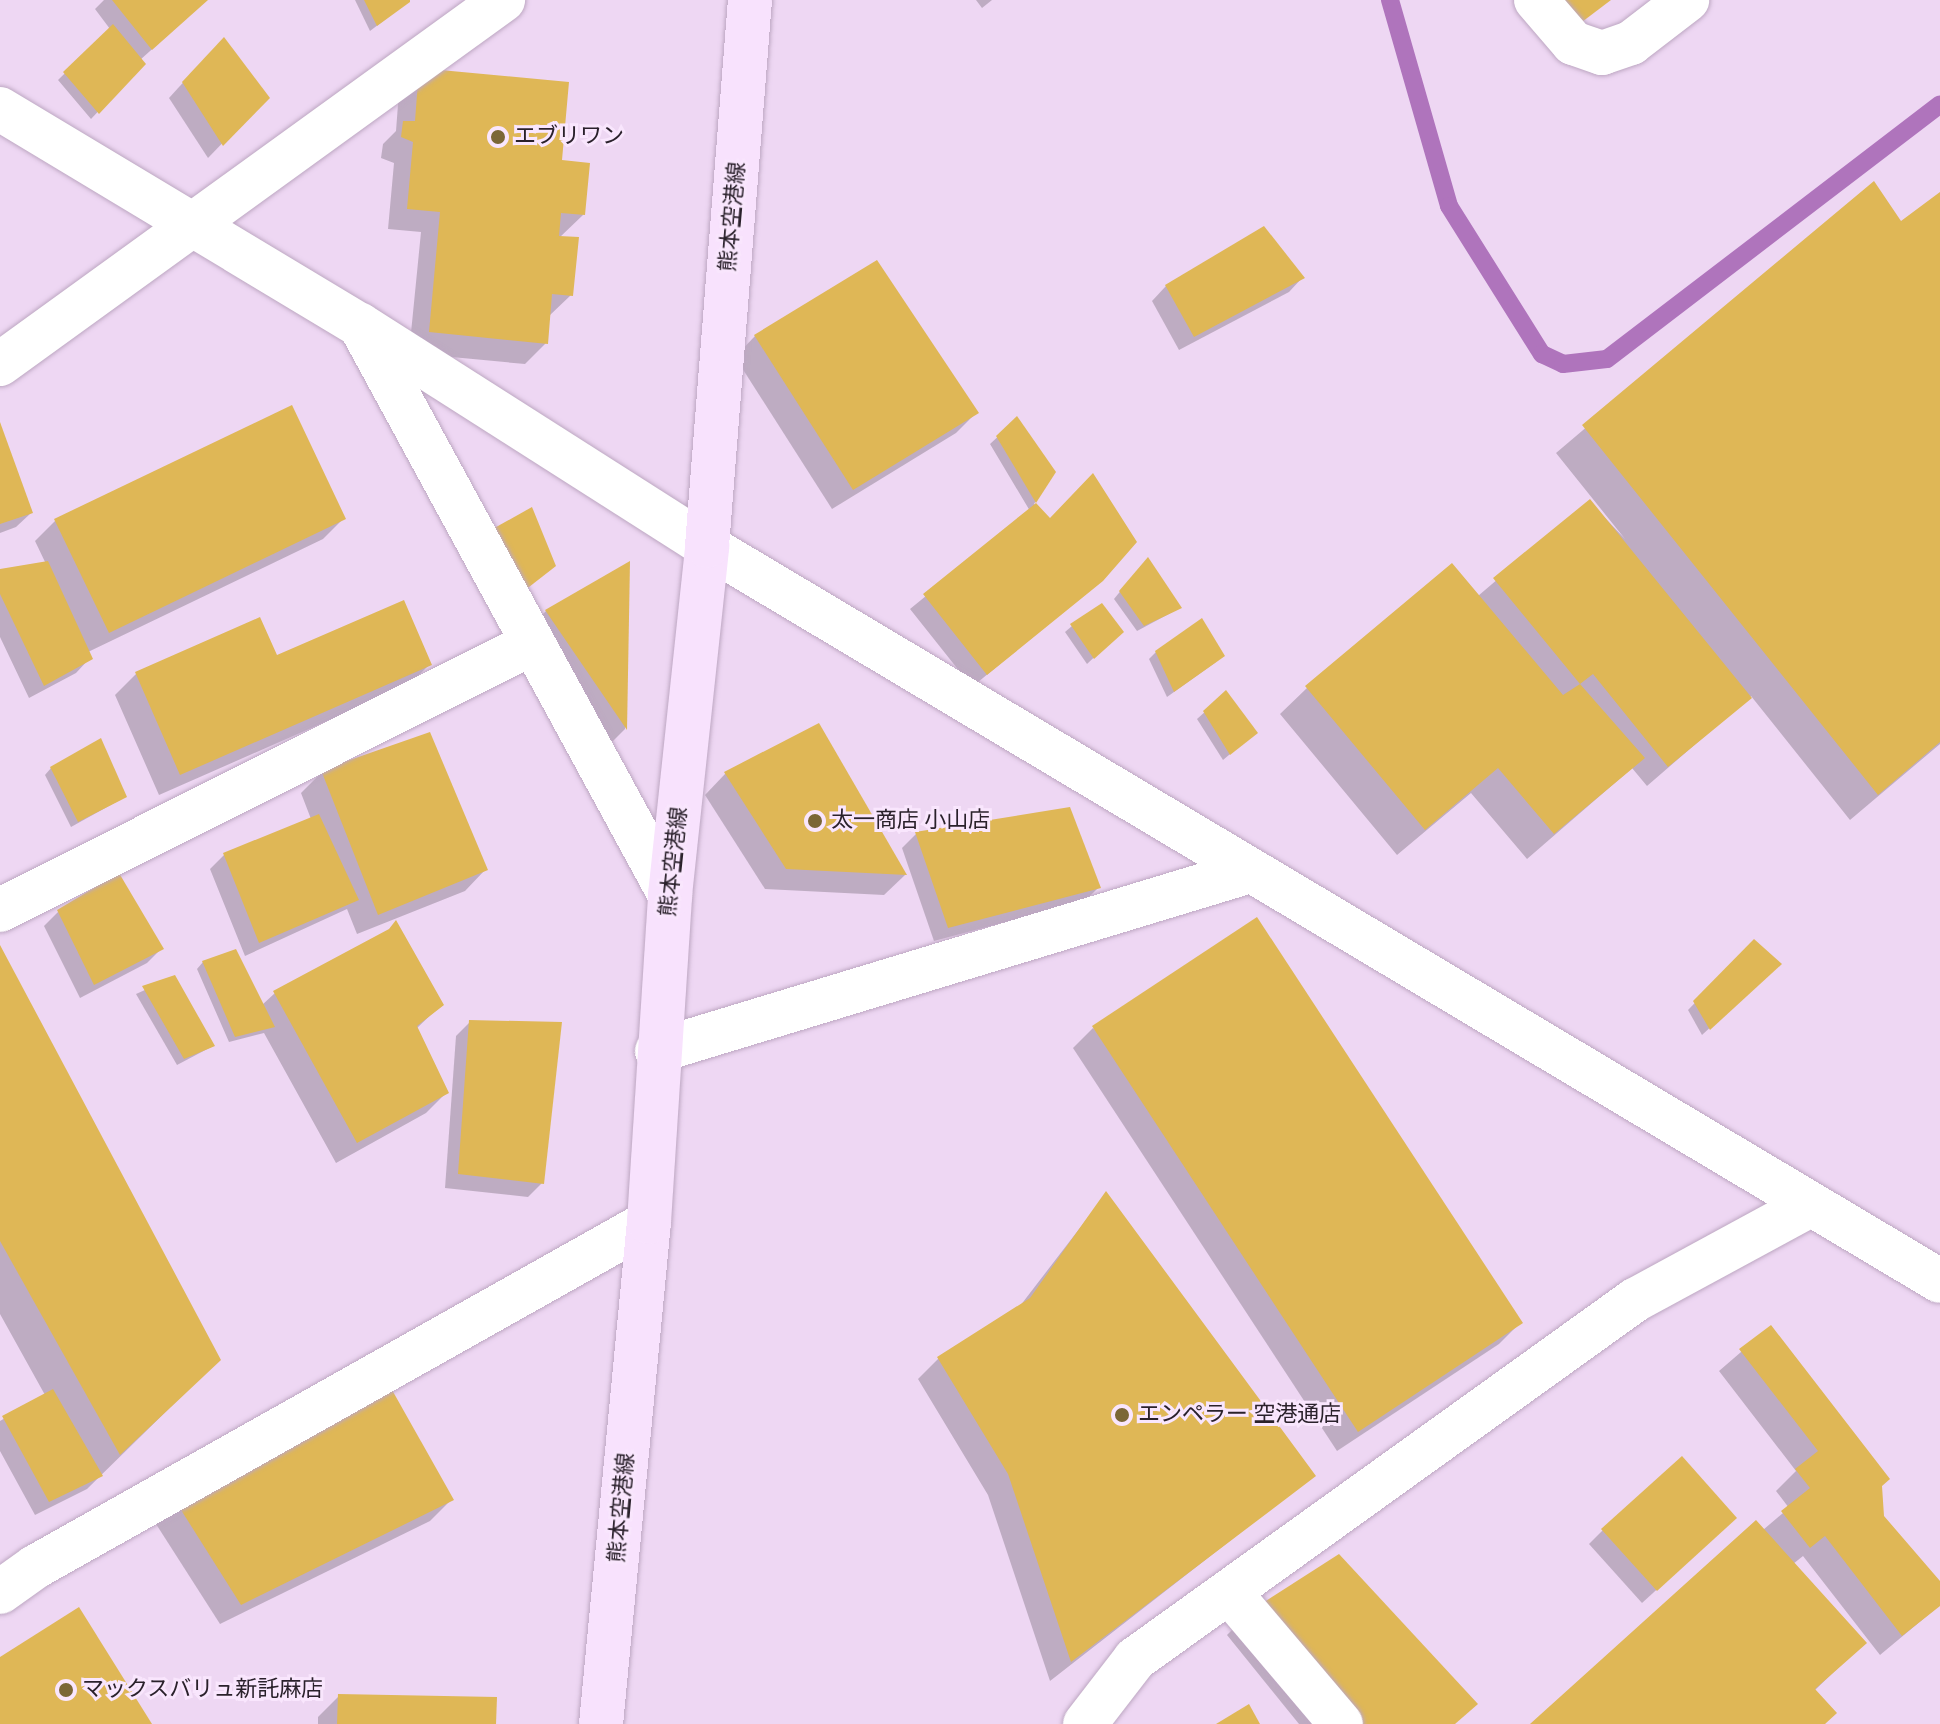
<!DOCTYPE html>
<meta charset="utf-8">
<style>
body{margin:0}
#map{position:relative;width:1940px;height:1724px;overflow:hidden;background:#eed7f3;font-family:Karla,"Noto Sans JP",sans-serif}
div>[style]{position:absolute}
.shadow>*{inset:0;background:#0003}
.stream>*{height:18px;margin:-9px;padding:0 9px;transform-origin:9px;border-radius:9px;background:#af74bc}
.building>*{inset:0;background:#dfb756}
.roads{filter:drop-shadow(0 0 2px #bda7c2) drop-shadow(0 0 2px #bda7c2)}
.minor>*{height:44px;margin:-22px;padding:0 22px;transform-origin:22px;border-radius:22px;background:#fff}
.tertiary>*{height:44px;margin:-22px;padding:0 22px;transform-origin:22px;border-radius:22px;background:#fff}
.secondary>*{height:44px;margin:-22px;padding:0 22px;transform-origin:22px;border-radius:22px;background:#f8e2fd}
.dots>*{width:22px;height:22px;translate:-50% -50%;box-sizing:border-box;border:4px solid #f9e6fd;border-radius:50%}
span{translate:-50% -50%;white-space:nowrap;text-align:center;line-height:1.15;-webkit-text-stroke:6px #f9e6fd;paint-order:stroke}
.poi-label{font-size:22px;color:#2a212b}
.left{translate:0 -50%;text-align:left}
.street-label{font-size:22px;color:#2a212b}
</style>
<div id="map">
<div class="shadow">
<i style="clip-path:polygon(104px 0,207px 0,140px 60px,143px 64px,91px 119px,58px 80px,110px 29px,95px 9px)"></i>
<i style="clip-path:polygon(355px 0,407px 0,408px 2px,370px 31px)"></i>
<i style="clip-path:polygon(976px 0,992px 0,982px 8px)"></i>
<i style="clip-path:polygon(210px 53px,267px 97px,208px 158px,169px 98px)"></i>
<i style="clip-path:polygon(420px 70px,560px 162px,583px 215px,559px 238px,571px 295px,549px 316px,546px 343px,525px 364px,409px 353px,421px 232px,388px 229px,394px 163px,381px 158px,383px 144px,396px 131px,399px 91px)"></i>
<i style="clip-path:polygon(1873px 184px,1901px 223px,1940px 194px,1940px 744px,1850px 820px,1751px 696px,1647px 786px,1632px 768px,1527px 859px,1471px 793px,1397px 855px,1280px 714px,1307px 688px,1478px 596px,1589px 501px,1625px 539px,1556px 453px)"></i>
<i style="clip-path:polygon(1302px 278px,1289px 292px,1179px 350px,1152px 301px,1166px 286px)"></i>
<i style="clip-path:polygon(755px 336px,976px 413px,956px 433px,832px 509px,735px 357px)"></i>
<i style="clip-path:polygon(1017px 419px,1054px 472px,1034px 504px,1102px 580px,972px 687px,910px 609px,1030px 511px,990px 444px)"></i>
<i style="clip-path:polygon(0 426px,31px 513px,16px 527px,0 533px)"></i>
<i style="clip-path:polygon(344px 518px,323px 539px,88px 652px,90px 658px,76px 673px,29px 698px,0 637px,0 571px,46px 564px,35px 541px,56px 520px)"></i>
<i style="clip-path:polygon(628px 564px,625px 729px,612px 742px,532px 625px,546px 611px)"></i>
<i style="clip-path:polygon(1141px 566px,1180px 608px,1137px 631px,1114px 599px)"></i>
<i style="clip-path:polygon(259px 620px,276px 658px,430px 664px,409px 685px,159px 795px,115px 695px,136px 674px)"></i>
<i style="clip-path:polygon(1072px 626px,1121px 632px,1087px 664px,1065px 632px)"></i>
<i style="clip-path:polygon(1156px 652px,1216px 662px,1167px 697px,1149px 659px)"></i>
<i style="clip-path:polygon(1226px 693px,1248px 739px,1223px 760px,1197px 719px)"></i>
<i style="clip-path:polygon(818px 726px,905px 875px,884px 895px,765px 889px,705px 795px,725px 774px)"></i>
<i style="clip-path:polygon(51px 768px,125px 797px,71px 827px,45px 775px)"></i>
<i style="clip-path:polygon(322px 772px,485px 870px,465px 891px,357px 934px,347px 909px,245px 956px,210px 869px,224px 855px,311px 819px,301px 793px)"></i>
<i style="clip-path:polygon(916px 834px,1099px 887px,1085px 901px,934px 941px,902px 848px)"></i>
<i style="clip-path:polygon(58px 912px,161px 949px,147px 963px,80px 998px,44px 926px)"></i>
<i style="clip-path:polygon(1754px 942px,1779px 964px,1702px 1035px,1688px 1010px)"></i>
<i style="clip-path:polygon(0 949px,192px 1386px,87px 1489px,35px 1515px,0 1451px,0 1421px,45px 1395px,0 1314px)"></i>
<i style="clip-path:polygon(203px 962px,262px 1005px,275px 993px,441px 1005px,416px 1029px,447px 1092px,426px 1113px,336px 1163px,264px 1033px,229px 1042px,197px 969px)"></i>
<i style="clip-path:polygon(174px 977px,213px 1046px,177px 1065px,136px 994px)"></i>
<i style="clip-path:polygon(470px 1022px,542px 1183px,528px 1197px,445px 1188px,456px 1036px)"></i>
<i style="clip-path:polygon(1093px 1028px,1520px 1323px,1499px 1344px,1337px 1451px,1073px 1048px)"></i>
<i style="clip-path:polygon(1106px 1194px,1313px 1476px,1050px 1681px,988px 1495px,918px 1379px,938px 1359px,1020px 1306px)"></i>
<i style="clip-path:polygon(1770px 1327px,1880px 1487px,1882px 1517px,1940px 1585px,1940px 1605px,1880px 1655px,1803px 1556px,1793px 1564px,1864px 1643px,1814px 1691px,1823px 1724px,1533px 1724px,1789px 1508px,1776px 1491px,1796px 1471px,1719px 1371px)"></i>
<i style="clip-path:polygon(451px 1500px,430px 1521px,220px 1624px,156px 1524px,177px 1504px)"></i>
<i style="clip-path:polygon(1603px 1530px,1720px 1532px,1642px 1603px,1589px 1544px)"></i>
<i style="clip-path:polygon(1248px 1614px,1455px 1724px,1299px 1724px,1227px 1635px)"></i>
<i style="clip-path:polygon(339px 1696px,494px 1724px,318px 1724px,318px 1717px)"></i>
</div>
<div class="stream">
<i style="left:1390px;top:0;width:214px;rotate:74deg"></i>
<i style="left:1449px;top:206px;width:175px;rotate:57.9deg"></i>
<i style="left:1542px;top:354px;width:23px;rotate:25deg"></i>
<i style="left:1563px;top:364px;width:44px;rotate:-6.5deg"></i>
<i style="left:1607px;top:359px;width:419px;rotate:-37.4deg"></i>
</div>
<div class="building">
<i style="clip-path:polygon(112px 0,208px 0,152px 50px)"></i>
<i style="clip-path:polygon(364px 0,410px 0,410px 2px,377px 26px)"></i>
<i style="clip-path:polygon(1553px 0,1611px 0,1574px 28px)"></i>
<i style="clip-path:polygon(113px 24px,146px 64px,99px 114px,63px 72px)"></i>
<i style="clip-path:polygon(224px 37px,270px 98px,223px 146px,182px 82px)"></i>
<i style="clip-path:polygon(419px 68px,569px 82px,562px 160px,590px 163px,585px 215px,561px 213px,559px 236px,579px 237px,573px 296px,552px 294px,548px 344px,429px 332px,440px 212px,407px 209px,413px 142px,401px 137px,403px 121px,415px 121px)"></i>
<i style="clip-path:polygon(1874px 181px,1901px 221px,1940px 192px,1940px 742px,1878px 795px,1582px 425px)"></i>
<i style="clip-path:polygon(1264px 226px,1305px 278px,1194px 337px,1165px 285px)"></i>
<i style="clip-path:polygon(877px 260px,979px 413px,853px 490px,754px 335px)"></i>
<i style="clip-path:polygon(292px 405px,346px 519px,109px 633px,54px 519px)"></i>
<i style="clip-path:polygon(1017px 416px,1056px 472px,1036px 503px,996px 436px)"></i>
<i style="clip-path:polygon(0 422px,33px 513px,0 524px)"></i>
<i style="clip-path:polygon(1093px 473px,1137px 542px,1103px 581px,987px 675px,923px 594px,1036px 503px,1050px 518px)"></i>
<i style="clip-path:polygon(1590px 499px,1752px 698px,1668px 767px,1593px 674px,1580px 684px,1493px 578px)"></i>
<i style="clip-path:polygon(532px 507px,556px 566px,511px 601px,489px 531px)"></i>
<i style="clip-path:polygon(1148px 557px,1182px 608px,1144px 626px,1119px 591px)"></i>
<i style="clip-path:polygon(48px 561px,93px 659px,44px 686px,0 594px,0 569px)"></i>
<i style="clip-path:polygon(630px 561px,627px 730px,545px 610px)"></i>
<i style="clip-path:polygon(1452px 563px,1563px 695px,1580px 684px,1645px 758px,1554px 834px,1498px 768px,1425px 830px,1305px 686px)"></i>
<i style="clip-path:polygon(404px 600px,432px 665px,180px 775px,135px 672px,260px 617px,277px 655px)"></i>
<i style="clip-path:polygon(1102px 603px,1124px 632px,1094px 659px,1070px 624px)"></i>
<i style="clip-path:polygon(1202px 618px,1225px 656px,1174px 692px,1155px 651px)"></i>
<i style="clip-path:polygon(1226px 690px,1258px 733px,1230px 755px,1203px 711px)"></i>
<i style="clip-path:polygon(819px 723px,907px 875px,786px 869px,724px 772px)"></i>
<i style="clip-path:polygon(430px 732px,488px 870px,378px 915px,321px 770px)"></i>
<i style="clip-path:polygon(101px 738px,127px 797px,78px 822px,50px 767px)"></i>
<i style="clip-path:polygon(1070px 807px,1101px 888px,948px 928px,915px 832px)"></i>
<i style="clip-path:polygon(319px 814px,359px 900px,259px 943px,223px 853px)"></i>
<i style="clip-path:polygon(119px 873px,164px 949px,94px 985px,57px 910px)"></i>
<i style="clip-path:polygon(1257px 917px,1523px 1323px,1358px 1432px,1092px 1026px)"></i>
<i style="clip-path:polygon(396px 920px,444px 1005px,417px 1026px,449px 1093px,357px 1143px,273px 991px,389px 929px)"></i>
<i style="clip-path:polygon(1754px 939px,1782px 964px,1710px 1030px,1693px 1001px)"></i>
<i style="clip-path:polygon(0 945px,221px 1360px,120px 1455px,0 1241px)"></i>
<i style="clip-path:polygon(236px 949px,275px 1027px,235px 1037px,202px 961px)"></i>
<i style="clip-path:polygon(175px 975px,215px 1046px,184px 1059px,142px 986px)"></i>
<i style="clip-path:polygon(469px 1020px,562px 1022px,544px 1184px,458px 1174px)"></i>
<i style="clip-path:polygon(1106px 1191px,1316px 1476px,1071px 1662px,1008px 1474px,937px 1357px,1030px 1298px)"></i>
<i style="clip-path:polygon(1771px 1325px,1890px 1479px,1882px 1486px,1884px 1516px,1940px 1581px,1940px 1606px,1902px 1636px,1825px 1536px,1810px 1548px,1781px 1511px,1810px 1488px,1795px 1469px,1818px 1451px,1739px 1349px)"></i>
<i style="clip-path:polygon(387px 1381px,454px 1500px,241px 1605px,176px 1502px)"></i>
<i style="clip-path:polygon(53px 1389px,103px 1476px,49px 1502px,2px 1416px)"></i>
<i style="clip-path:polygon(1682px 1456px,1737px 1518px,1657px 1591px,1601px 1529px)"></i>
<i style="clip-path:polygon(1756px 1520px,1867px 1643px,1815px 1689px,1837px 1713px,1825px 1724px,1530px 1724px)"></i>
<i style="clip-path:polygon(1339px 1554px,1478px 1704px,1455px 1724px,1336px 1724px,1247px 1613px)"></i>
<i style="clip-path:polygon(79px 1607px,152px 1724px,0 1724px,0 1657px)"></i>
<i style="clip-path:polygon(338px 1694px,497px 1697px,496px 1724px,337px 1724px)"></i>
<i style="clip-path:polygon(1249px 1704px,1260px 1724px,1216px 1724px)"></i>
</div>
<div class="roads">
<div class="minor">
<i style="left:1536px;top:0;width:57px;rotate:49.3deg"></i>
<i style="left:1573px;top:43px;width:31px;rotate:19deg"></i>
<i style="left:1602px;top:53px;width:31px;rotate:-19deg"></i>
<i style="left:1631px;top:43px;width:71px;rotate:-37.5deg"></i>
<i style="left:360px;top:325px;width:649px;rotate:61.46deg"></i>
<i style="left:0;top:364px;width:621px;rotate:-35.89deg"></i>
<i style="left:0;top:910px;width:596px;rotate:-26.61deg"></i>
<i style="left:657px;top:1051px;width:617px;rotate:-16.88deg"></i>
<i style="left:0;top:1592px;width:43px;rotate:-35.5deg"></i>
<i style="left:35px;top:1567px;width:704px;rotate:-29.33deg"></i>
<i style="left:1229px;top:1592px;width:173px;rotate:49.7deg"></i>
<i style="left:1085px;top:1724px;width:82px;rotate:-52.4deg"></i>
<i style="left:1135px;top:1659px;width:616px;rotate:-35.68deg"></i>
<i style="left:1635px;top:1300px;width:199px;rotate:-28.5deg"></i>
</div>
<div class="tertiary">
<i style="left:0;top:109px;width:420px;rotate:31deg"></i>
<i style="left:360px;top:325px;width:411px;rotate:32.5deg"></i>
<i style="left:707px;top:546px;width:1435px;rotate:30.8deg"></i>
</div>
<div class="secondary">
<i style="left:601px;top:1724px;width:504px;rotate:-84.54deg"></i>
<i style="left:649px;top:1222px;width:328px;rotate:-86.3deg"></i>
<i style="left:670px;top:895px;width:351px;rotate:-83.9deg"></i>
<i style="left:707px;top:546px;width:548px;rotate:-85.5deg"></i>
</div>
</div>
<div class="dots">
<i style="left:498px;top:137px;background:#7b6736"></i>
<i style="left:815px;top:821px;background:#7b6736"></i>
<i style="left:1122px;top:1415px;background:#7b6736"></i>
<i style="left:66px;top:1690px;background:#7b6736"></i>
</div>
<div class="poi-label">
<span class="left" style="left:514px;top:137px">エブリワン</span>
<span class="left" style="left:831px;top:821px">太一商店 小山店</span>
<span class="left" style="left:1138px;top:1415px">エンペラー 空港通店</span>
<span class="left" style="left:82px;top:1690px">マックスバリュ新託麻店</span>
</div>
<div class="street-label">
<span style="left:733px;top:217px;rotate:-85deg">熊本空港線</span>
<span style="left:674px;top:862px;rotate:-84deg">熊本空港線</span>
<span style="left:622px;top:1508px;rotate:-85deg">熊本空港線</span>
</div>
</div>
